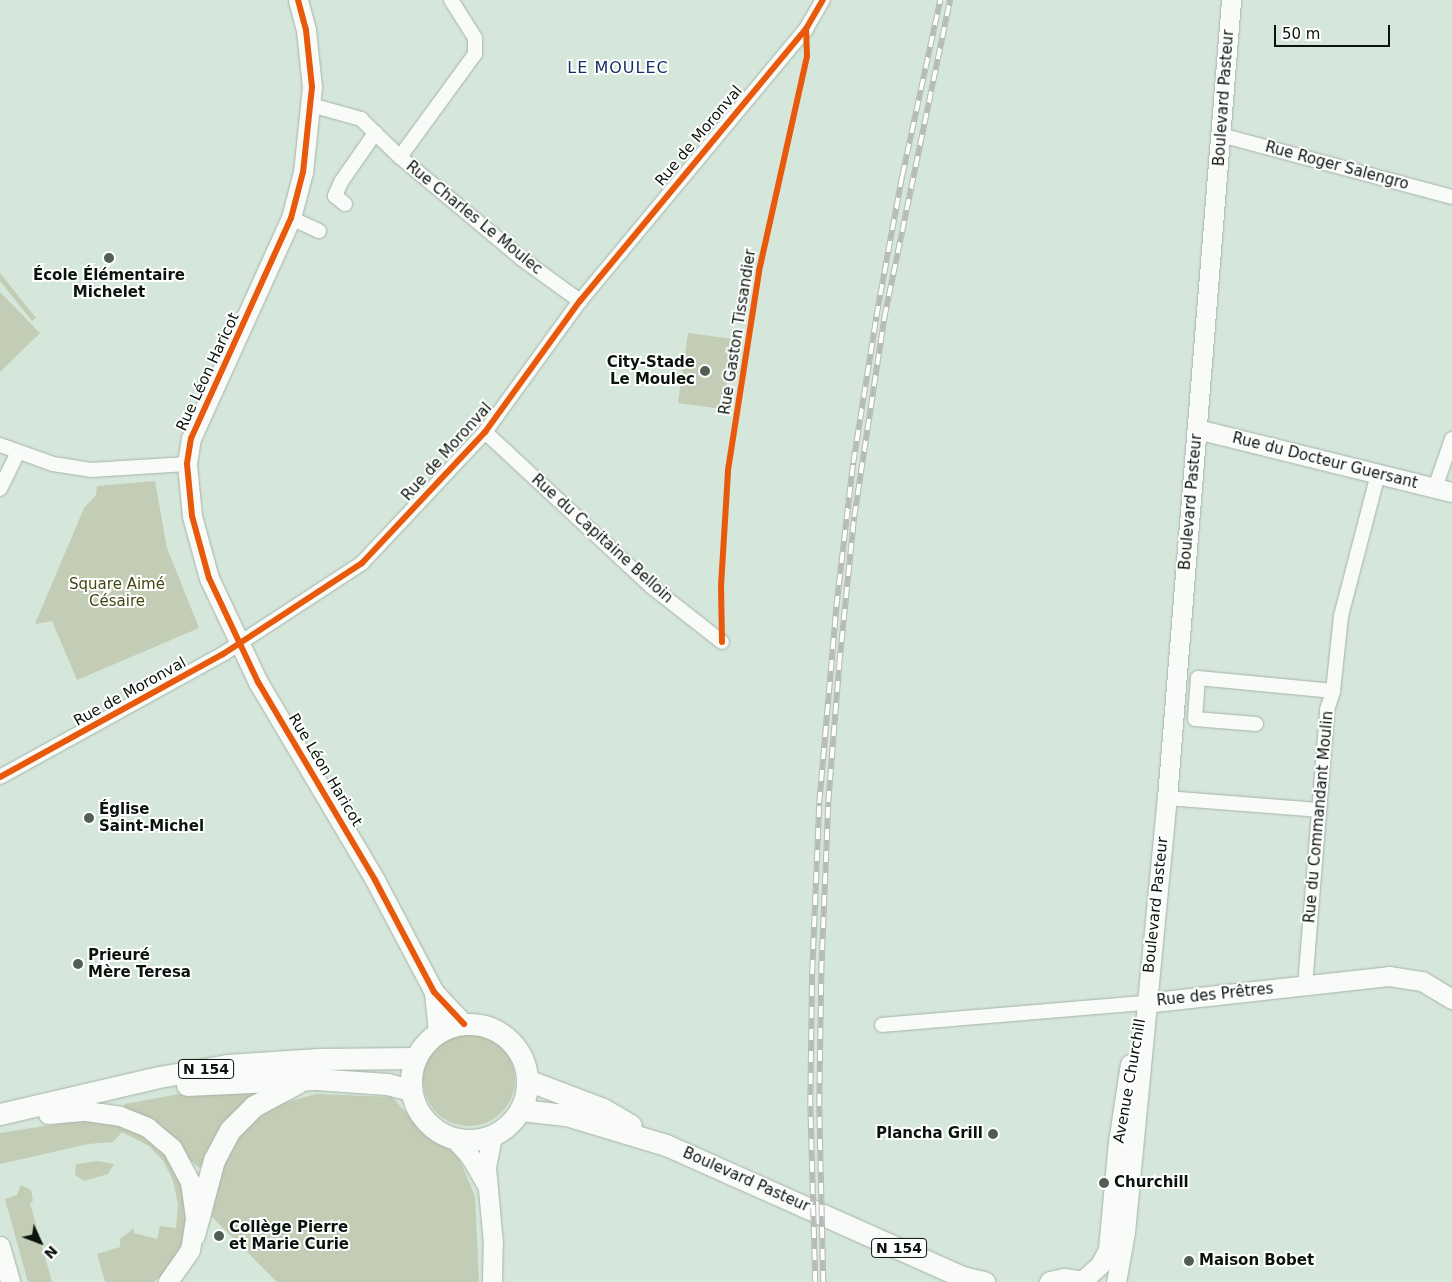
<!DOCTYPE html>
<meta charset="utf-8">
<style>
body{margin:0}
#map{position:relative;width:1452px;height:1282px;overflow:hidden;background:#d5e6da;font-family:"DejaVu Sans",sans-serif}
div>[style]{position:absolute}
.green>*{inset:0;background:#c3ccb4}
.round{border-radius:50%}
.roads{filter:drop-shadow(0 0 1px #a6b3aa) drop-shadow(0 0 1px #a6b3aa)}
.street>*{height:14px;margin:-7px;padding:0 7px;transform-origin:7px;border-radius:7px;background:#f9fbf9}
.secondary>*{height:19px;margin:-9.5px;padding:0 9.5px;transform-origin:9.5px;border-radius:9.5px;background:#f9fbf9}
.primary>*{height:21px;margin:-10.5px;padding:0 10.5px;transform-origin:10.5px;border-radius:10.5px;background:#f9fbf9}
.primary>.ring{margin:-10.5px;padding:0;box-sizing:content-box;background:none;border:21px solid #f9fbf9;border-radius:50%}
.rail>*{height:5.5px;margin-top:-2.75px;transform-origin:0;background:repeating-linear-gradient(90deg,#fff 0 11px,#b6bbb7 0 22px);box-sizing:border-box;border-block:1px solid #b6bbb7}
.cycleway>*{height:6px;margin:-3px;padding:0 3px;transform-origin:3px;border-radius:3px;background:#e8590c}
.dots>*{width:14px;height:14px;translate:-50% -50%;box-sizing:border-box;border:2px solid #fff;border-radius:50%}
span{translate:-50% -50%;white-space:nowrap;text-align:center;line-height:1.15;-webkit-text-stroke:4px #fff;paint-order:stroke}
.shield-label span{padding:1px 4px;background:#fff;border:1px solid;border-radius:4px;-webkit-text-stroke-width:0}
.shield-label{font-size:14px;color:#08140c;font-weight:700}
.street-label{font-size:15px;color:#08140c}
.poi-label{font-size:15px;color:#08140c;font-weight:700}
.right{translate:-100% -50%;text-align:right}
.left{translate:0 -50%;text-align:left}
.park-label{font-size:15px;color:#424510}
.neighbourhood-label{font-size:16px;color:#133166;letter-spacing:1px}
.north{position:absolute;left:15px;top:1217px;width:50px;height:50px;-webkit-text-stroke:4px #fff;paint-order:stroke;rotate:133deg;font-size:14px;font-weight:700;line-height:20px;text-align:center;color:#08140c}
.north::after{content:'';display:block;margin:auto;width:18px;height:22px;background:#08140c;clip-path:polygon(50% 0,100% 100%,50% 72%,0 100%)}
.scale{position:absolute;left:1274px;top:25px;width:116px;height:22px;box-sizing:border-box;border:2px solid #08140c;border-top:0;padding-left:6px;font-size:15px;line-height:18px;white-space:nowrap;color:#08140c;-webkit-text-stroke:4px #fff;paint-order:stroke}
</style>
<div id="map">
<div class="green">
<i style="clip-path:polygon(0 273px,36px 318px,32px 321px,0 281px)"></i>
<i style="clip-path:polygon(0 292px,40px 333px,0 372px)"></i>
<i style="clip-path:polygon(688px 333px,733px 339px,723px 409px,678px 403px)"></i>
<i style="clip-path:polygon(155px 481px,167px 548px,199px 628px,77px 680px,52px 621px,35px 624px,84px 508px,96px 495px,97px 486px)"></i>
<i class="round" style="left:423px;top:1034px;width:92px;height:92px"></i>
<i style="clip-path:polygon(264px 1088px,200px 1168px,123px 1108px,125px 1104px,179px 1094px)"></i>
<i style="clip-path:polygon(316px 1094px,392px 1097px,422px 1130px,458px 1156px,475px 1196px,479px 1282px,277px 1282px,212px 1217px,220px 1164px,242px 1124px,276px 1105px)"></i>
<i style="clip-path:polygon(90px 1119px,126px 1123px,167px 1151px,188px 1201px,182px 1244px,170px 1267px,154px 1282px,105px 1282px,97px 1254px,120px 1247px,120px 1239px,134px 1228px,134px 1233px,157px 1239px,160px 1226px,176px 1228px,178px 1204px,173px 1181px,164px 1162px,149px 1146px,122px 1132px,113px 1142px,88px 1144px,0 1164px,0 1133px)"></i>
<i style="clip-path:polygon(98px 1161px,114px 1164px,108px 1174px,84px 1181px,75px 1175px,76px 1164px)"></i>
<i style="clip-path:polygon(21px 1185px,31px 1190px,33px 1201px,30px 1203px,52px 1282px,28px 1282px,5px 1199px,17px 1195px)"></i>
</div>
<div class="roads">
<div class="street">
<i style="left:451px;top:0;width:45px;rotate:57.7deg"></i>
<i style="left:475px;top:38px;width:16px;rotate:90deg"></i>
<i style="left:475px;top:54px;width:127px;rotate:126.1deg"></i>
<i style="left:400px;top:157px;width:159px;rotate:39.9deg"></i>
<i style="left:522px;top:259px;width:72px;rotate:35.9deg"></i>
<i style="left:311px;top:105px;width:52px;rotate:15.6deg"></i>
<i style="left:361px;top:119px;width:20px;rotate:45deg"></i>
<i style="left:1221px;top:135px;width:239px;rotate:15deg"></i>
<i style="left:345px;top:204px;width:13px;rotate:-141deg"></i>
<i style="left:335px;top:196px;width:15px;rotate:-67deg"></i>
<i style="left:341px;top:182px;width:60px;rotate:-55.2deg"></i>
<i style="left:375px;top:133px;width:35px;rotate:44deg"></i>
<i style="left:291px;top:218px;width:31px;rotate:25deg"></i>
<i style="left:485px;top:432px;width:228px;rotate:42.9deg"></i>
<i style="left:652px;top:587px;width:89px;rotate:38.2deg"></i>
<i style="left:0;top:445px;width:56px;rotate:19.7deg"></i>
<i style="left:53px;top:464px;width:38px;rotate:9deg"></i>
<i style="left:91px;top:470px;width:96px;rotate:-3.6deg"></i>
<i style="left:1435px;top:488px;width:52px;rotate:-70.9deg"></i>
<i style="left:0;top:489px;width:39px;rotate:-64deg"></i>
<i style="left:1256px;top:724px;width:61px;rotate:-175.3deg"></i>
<i style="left:1195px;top:719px;width:41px;rotate:-85.8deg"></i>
<i style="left:1198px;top:678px;width:136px;rotate:5.5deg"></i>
<i style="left:0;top:777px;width:255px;rotate:-28.9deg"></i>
<i style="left:223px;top:654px;width:166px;rotate:-33.2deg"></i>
<i style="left:362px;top:563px;width:180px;rotate:-46.8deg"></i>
<i style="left:485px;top:432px;width:162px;rotate:-54.1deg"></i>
<i style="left:580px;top:301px;width:354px;rotate:-50.3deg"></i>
<i style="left:806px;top:29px;width:34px;rotate:-60deg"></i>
<i style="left:1167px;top:798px;width:151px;rotate:4.5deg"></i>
<i style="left:1305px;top:986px;width:277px;rotate:-85.4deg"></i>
<i style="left:1327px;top:710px;width:20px;rotate:-72deg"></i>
<i style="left:1333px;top:691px;width:75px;rotate:-83.9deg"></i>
<i style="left:1341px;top:616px;width:147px;rotate:-75.4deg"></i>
<i style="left:882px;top:1025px;width:264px;rotate:-4.8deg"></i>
</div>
<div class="secondary">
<i style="left:298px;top:0;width:31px;rotate:75deg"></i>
<i style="left:306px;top:30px;width:57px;rotate:84deg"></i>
<i style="left:312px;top:87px;width:85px;rotate:96deg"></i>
<i style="left:303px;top:172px;width:48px;rotate:104.6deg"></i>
<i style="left:291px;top:218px;width:242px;rotate:114.4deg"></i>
<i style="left:191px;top:438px;width:26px;rotate:99deg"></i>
<i style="left:187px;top:464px;width:52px;rotate:84.5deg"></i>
<i style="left:192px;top:516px;width:64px;rotate:74.7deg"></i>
<i style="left:209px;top:578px;width:115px;rotate:64.8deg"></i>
<i style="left:258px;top:682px;width:230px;rotate:59.4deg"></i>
<i style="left:375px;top:880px;width:127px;rotate:62.2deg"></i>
<i style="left:434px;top:992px;width:44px;rotate:46.8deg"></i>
<i style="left:1197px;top:429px;width:263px;rotate:13.9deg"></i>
<i style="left:434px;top:992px;width:41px;rotate:84.4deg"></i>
<i style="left:1145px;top:1003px;width:245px;rotate:-6.3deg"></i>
<i style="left:1389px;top:976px;width:33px;rotate:9deg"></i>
<i style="left:1422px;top:981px;width:35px;rotate:31deg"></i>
<i style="left:48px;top:1114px;width:38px;rotate:-5deg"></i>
<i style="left:86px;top:1111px;width:34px;rotate:8deg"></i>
<i style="left:120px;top:1116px;width:29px;rotate:22deg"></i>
<i style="left:147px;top:1127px;width:33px;rotate:40deg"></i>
<i style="left:172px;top:1148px;width:38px;rotate:62deg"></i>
<i style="left:190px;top:1182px;width:37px;rotate:82deg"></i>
<i style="left:195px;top:1219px;width:31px;rotate:99deg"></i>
<i style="left:190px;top:1250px;width:39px;rotate:125deg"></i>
<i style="left:455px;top:1139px;width:23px;rotate:49deg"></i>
<i style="left:470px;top:1156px;width:32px;rotate:60deg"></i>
<i style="left:0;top:1246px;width:37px;rotate:74deg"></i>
<i style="left:1082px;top:1281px;width:24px;rotate:-42deg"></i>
<i style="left:1100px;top:1265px;width:18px;rotate:-63deg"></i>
<i style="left:1108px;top:1249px;width:107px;rotate:-84.7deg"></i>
<i style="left:1118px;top:1142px;width:79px;rotate:-81.3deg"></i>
<i style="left:492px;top:1282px;width:39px;rotate:-89deg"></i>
<i style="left:493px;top:1243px;width:76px;rotate:-95.3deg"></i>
<i style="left:486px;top:1167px;width:32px;rotate:-79deg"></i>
<i style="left:1116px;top:1282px;width:51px;rotate:-79.8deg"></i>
<i style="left:1125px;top:1232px;width:436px;rotate:-84.5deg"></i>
<i style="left:1167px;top:798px;width:801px;rotate:-85.41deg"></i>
</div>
<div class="primary">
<i class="ring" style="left:411px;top:1024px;width:95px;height:95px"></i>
<i style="left:527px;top:1080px;width:81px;rotate:20.9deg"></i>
<i style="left:603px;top:1109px;width:32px;rotate:30deg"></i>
<i style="left:187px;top:1085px;width:128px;rotate:-2.7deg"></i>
<i style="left:315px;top:1079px;width:72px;rotate:4deg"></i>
<i style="left:387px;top:1084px;width:25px;rotate:14deg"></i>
<i style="left:520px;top:1110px;width:46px;rotate:6.2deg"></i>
<i style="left:566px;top:1115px;width:104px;rotate:16.7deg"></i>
<i style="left:666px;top:1145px;width:324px;rotate:24deg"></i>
<i style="left:962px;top:1277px;width:23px;rotate:13deg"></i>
<i style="left:0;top:1114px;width:163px;rotate:-13.1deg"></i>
<i style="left:159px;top:1077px;width:69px;rotate:-10deg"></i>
<i style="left:227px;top:1065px;width:91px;rotate:-3.8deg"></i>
<i style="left:318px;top:1059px;width:98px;rotate:-0.6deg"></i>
<i style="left:194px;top:1235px;width:78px;rotate:-75.1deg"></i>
<i style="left:214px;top:1160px;width:34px;rotate:-62deg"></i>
<i style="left:230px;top:1130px;width:34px;rotate:-45deg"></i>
<i style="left:254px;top:1106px;width:49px;rotate:-28.1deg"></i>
<i style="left:1050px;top:1282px;width:14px;rotate:-12deg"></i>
<i style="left:1064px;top:1279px;width:22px;rotate:8deg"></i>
</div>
</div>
<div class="rail">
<i style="left:815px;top:1282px;width:176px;rotate:-91.6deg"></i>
<i style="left:810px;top:1106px;width:135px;rotate:-89.2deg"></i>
<i style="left:812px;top:971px;width:168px;rotate:-87.6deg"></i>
<i style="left:819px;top:803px;width:197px;rotate:-85deg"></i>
<i style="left:836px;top:607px;width:145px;rotate:-83.3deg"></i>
<i style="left:853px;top:463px;width:148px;rotate:-81deg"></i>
<i style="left:876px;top:317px;width:143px;rotate:-79.6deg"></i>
<i style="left:902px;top:176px;width:180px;rotate:-77.8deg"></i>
<i style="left:823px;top:1282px;width:177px;rotate:-91.3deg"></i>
<i style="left:819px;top:1105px;width:133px;rotate:-89.1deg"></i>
<i style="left:821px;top:972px;width:170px;rotate:-87.6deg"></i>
<i style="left:828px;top:802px;width:138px;rotate:-85.4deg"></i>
<i style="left:839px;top:664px;width:148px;rotate:-84.2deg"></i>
<i style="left:854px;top:517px;width:201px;rotate:-81.4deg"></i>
<i style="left:884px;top:318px;width:325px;rotate:-78.3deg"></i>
</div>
<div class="cycleway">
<i style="left:298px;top:0;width:31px;rotate:75deg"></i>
<i style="left:306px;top:30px;width:57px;rotate:84deg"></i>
<i style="left:312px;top:87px;width:85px;rotate:96deg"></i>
<i style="left:303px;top:172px;width:48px;rotate:104.6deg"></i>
<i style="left:291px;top:218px;width:242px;rotate:114.4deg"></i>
<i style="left:191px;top:438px;width:26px;rotate:99deg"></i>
<i style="left:187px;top:464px;width:52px;rotate:84.5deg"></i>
<i style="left:192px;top:516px;width:64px;rotate:74.7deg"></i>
<i style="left:209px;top:578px;width:115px;rotate:64.8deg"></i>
<i style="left:258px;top:682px;width:230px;rotate:59.4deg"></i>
<i style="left:375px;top:880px;width:127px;rotate:62.2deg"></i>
<i style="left:434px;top:992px;width:44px;rotate:46.8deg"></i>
<i style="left:722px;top:642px;width:56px;rotate:-91deg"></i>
<i style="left:721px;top:586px;width:116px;rotate:-86.5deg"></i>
<i style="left:728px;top:470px;width:201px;rotate:-81.1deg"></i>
<i style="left:759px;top:271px;width:220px;rotate:-77.4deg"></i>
<i style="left:807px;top:56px;width:27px;rotate:-92deg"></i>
<i style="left:0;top:777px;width:255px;rotate:-28.9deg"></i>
<i style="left:223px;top:654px;width:166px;rotate:-33.2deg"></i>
<i style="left:362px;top:563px;width:180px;rotate:-46.8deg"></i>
<i style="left:485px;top:432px;width:162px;rotate:-54.1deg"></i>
<i style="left:580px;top:301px;width:354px;rotate:-50.3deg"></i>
<i style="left:806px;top:29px;width:34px;rotate:-60deg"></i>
</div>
<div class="dots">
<i style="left:109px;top:258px;background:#505e54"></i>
<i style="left:705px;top:371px;background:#505e54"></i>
<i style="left:89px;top:818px;background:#505e54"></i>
<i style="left:78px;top:964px;background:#505e54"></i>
<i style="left:993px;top:1134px;background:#505e54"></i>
<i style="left:1104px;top:1183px;background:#505e54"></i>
<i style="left:219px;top:1236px;background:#505e54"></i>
<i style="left:1189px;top:1261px;background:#505e54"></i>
</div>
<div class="shield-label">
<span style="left:206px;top:1069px">N 154</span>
<span style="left:899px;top:1248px">N 154</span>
</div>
<div class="street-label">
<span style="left:1224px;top:98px;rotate:-86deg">Boulevard Pasteur</span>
<span style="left:699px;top:136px;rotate:-50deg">Rue de Moronval</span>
<span style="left:1337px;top:166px;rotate:15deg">Rue Roger Salengro</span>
<span style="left:474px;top:218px;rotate:39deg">Rue Charles Le Moulec</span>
<span style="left:738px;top:332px;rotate:-81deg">Rue Gaston Tissandier</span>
<span style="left:208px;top:372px;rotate:-65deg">Rue Léon Haricot</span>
<span style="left:447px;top:452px;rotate:-48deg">Rue de Moronval</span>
<span style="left:1325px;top:461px;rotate:14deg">Rue du Docteur Guersant</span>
<span style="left:1191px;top:502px;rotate:-85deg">Boulevard Pasteur</span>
<span style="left:602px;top:539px;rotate:42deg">Rue du Capitaine Belloin</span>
<span style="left:130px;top:692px;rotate:-29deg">Rue de Moronval</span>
<span style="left:325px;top:770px;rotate:59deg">Rue Léon Haricot</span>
<span style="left:1319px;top:817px;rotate:-85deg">Rue du Commandant Moulin</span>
<span style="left:1156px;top:905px;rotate:-84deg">Boulevard Pasteur</span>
<span style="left:1215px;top:995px;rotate:-6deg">Rue des Prêtres</span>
<span style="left:1130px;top:1081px;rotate:-80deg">Avenue Churchill</span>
<span style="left:746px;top:1180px;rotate:24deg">Boulevard Pasteur</span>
</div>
<div class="poi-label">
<span style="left:109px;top:284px">École Élémentaire<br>Michelet</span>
<span class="right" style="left:695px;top:371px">City-Stade<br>Le Moulec</span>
<span class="left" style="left:99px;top:818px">Église<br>Saint-Michel</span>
<span class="left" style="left:88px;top:964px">Prieuré<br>Mère Teresa</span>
<span class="right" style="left:983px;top:1134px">Plancha Grill</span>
<span class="left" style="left:1114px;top:1183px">Churchill</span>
<span class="left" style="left:229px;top:1236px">Collège Pierre<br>et Marie Curie</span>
<span class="left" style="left:1199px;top:1261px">Maison Bobet</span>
</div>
<div class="park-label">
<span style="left:117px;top:593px">Square Aimé<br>Césaire</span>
</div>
<div class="neighbourhood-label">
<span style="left:618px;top:68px">LE MOULEC</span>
</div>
<div class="north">N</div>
<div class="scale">50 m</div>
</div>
